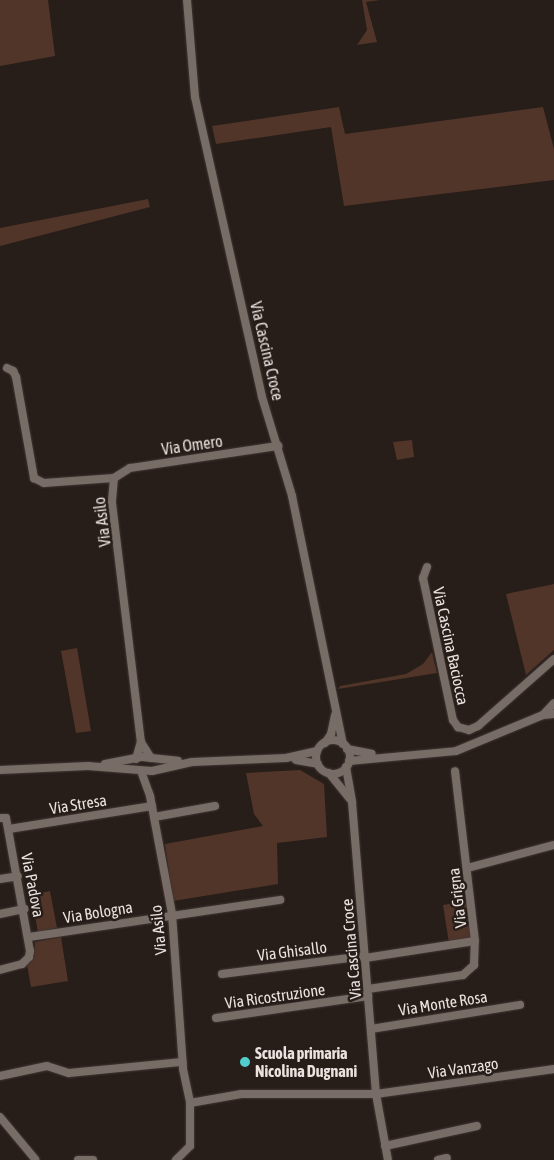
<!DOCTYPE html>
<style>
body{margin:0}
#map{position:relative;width:554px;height:1160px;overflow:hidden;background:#271d19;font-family:"Asap Condensed",sans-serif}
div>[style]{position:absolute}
.green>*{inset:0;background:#513529}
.roads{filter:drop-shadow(0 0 1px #403734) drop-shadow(0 0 1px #403734)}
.minor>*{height:8px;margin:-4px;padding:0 4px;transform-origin:4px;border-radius:4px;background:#786c66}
.minor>.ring{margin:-4px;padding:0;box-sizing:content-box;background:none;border:8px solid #786c66;border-radius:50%}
.dots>*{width:14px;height:14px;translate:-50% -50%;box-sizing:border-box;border:2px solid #271d19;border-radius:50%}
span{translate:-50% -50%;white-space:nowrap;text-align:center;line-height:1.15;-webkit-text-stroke:5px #271d19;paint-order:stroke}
.street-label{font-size:16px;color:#e9e2df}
.poi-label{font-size:16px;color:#e9e2df;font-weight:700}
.left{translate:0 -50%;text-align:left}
</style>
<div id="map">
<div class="green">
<i style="clip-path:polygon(0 0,48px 0,55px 56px,0 66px)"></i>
<i style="clip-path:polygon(362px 0,380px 0,366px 2px,377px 42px,357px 45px,367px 30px)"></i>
<i style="clip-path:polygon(339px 107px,345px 134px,543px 107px,554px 149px,554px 180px,344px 206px,331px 127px,216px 144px,212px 126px)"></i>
<i style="clip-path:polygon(148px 199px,150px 207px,0 246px,0 228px)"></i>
<i style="clip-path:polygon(412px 440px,414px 457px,397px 460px,393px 442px)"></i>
<i style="clip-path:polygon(554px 584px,554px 650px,526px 675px,506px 594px)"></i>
<i style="clip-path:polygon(77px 648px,91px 731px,76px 733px,61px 651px)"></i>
<i style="clip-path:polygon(432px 652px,437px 673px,338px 689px,340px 686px,406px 674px,423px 664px)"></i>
<i style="clip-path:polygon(300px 770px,324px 784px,327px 837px,277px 843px,278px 884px,173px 901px,165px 844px,263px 826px,254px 814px,246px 773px)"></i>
<i style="clip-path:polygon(50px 891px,57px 928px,38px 932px,31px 895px)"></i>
<i style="clip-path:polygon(467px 901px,471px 937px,469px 940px,449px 943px,443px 905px)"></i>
<i style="clip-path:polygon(61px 937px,68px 981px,31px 987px,27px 965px,34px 957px,35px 942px)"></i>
</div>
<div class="roads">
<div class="minor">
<i style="left:187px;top:0;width:97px;rotate:85.3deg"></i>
<i style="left:195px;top:97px;width:307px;rotate:77.4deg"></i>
<i style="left:262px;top:397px;width:103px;rotate:73.1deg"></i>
<i style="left:292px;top:496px;width:253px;rotate:78.4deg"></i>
<i style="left:7px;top:368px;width:7px;rotate:27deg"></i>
<i style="left:13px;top:371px;width:7px;rotate:63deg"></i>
<i style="left:16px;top:377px;width:103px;rotate:79.9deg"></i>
<i style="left:34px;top:478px;width:11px;rotate:27deg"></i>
<i style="left:44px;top:483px;width:70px;rotate:-4.1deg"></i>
<i style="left:114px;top:478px;width:25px;rotate:95deg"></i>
<i style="left:112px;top:503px;width:241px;rotate:83.1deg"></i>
<i style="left:114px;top:478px;width:19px;rotate:-32deg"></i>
<i style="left:130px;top:468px;width:150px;rotate:-8.5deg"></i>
<i style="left:427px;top:567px;width:12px;rotate:110deg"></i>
<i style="left:423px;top:578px;width:145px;rotate:78.1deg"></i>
<i style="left:453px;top:720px;width:9px;rotate:54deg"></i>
<i style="left:458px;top:727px;width:11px;rotate:15deg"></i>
<i style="left:469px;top:730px;width:10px;rotate:-24deg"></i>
<i style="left:478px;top:726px;width:101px;rotate:-41.4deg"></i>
<i style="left:543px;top:715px;width:16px;rotate:-47deg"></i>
<i class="ring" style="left:316px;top:740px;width:26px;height:26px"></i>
<i style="left:325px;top:743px;width:11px;rotate:-56deg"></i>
<i style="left:331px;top:734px;width:19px;rotate:-78deg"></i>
<i style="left:347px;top:749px;width:25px;rotate:11deg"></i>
<i style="left:136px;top:759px;width:18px;rotate:-74deg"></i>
<i style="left:141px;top:742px;width:19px;rotate:58deg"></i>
<i style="left:296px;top:760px;width:22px;rotate:10deg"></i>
<i style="left:349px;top:761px;width:107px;rotate:-5.3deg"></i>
<i style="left:456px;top:751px;width:94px;rotate:-22.5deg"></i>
<i style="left:543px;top:715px;width:11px;rotate:-5deg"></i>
<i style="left:105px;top:764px;width:38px;rotate:-11deg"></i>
<i style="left:142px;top:757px;width:36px;rotate:6deg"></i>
<i style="left:346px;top:767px;width:36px;rotate:80deg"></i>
<i style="left:352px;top:802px;width:293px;rotate:85.3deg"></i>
<i style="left:376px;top:1094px;width:67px;rotate:79.7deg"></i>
<i style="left:0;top:770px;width:88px;rotate:-2.6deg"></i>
<i style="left:88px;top:766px;width:64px;rotate:4.5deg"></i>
<i style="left:152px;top:771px;width:41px;rotate:-12.7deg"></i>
<i style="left:192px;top:762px;width:94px;rotate:-2.4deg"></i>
<i style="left:286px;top:758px;width:32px;rotate:-13deg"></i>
<i style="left:141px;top:771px;width:27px;rotate:70deg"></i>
<i style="left:150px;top:796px;width:120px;rotate:79.4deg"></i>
<i style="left:172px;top:914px;width:155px;rotate:85.9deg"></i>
<i style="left:183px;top:1069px;width:35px;rotate:78deg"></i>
<i style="left:190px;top:1103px;width:43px;rotate:90deg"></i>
<i style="left:190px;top:1146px;width:20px;rotate:135deg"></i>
<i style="left:329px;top:773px;width:33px;rotate:51deg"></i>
<i style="left:154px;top:817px;width:62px;rotate:-10.2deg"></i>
<i style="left:0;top:818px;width:6px"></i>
<i style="left:6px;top:818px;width:135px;rotate:79.8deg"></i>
<i style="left:30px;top:951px;width:6px;rotate:99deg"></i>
<i style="left:29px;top:957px;width:10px;rotate:135deg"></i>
<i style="left:22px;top:964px;width:23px;rotate:165deg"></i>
<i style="left:9px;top:829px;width:145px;rotate:-9.1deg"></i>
<i style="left:467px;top:868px;width:90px;rotate:-14.8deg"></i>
<i style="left:0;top:879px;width:18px;rotate:-9deg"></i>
<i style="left:0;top:914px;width:25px;rotate:-12deg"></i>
<i style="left:29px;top:937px;width:254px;rotate:-8.4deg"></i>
<i style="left:365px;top:958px;width:111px;rotate:-8.8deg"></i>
<i style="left:475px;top:941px;width:171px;rotate:-96.7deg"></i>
<i style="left:222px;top:974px;width:144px;rotate:-7.2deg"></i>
<i style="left:368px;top:989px;width:96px;rotate:-8.4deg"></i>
<i style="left:463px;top:975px;width:15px;rotate:-42deg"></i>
<i style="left:474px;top:965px;width:24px;rotate:-88deg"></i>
<i style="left:216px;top:1018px;width:154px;rotate:-8.2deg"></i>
<i style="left:371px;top:1029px;width:151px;rotate:-9.2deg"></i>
<i style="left:0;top:1076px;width:48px;rotate:-12deg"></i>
<i style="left:47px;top:1066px;width:23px;rotate:18deg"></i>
<i style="left:69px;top:1073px;width:114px;rotate:-5.6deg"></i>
<i style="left:190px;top:1103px;width:52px;rotate:-10deg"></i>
<i style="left:241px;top:1094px;width:135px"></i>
<i style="left:376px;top:1094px;width:180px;rotate:-8deg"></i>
<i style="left:0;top:1117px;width:55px;rotate:50.2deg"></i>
<i style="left:385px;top:1146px;width:94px;rotate:-12.3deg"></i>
<i style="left:78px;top:1160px;width:15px"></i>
<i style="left:438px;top:1160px;width:9px;rotate:-13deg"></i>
</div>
</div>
<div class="dots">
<i style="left:245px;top:1062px;background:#52cdce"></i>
</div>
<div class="street-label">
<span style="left:267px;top:351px;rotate:77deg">Via Cascina Croce</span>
<span style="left:192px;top:445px;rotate:-8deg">Via Omero</span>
<span style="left:102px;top:522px;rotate:-97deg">Via Asilo</span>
<span style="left:451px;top:646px;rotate:78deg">Via Cascina Baciocca</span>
<span style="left:78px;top:804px;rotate:-9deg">Via Stresa</span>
<span style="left:33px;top:885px;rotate:79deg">Via Padova</span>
<span style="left:457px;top:898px;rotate:-97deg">Via Grigna</span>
<span style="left:98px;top:912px;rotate:-9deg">Via Bologna</span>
<span style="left:158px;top:930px;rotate:-96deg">Via Asilo</span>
<span style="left:351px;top:949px;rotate:-95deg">Via Cascina Croce</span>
<span style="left:292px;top:951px;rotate:-7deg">Via Ghisallo</span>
<span style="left:275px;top:996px;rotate:-8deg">Via Ricostruzione</span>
<span style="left:443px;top:1003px;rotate:-9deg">Via Monte Rosa</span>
<span style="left:463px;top:1068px;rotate:-8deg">Via Vanzago</span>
</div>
<div class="poi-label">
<span class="left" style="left:255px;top:1062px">Scuola primaria<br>Nicolina Dugnani</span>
</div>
</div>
